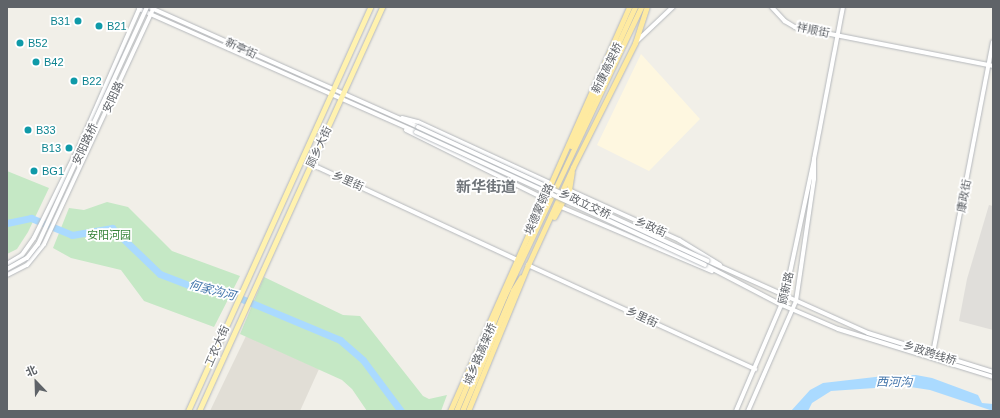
<!DOCTYPE html>
<meta charset="utf-8">
<style>
body{margin:0}
#map{position:relative;width:1000px;height:418px;overflow:hidden;background:#f1efe8;font-family:Arial,"Noto Sans SC",sans-serif}
div>[style]{position:absolute}
.commercial>*{inset:0;background:#fef7e0}
.industrial>*{inset:0;background:#e0deda}
.education>*{inset:0;background:#e1ded6}
.green>*{inset:0;background:#c5e8c5}
.water>*{inset:0;background:#aadaff}
.river>*{height:7px;margin:-3.5px;padding:0 3.5px;transform-origin:3.5px;border-radius:3.5px;background:#aadaff}
.roads{filter:drop-shadow(0 0 1px #b5b8bc) drop-shadow(0 0 1px #b5b8bc)}
.tertiary>*{height:3.5px;margin:-1.75px;padding:0 1.75px;transform-origin:1.75px;border-radius:1.75px;background:#fff}
.secondary>*{height:4px;margin:-2px;padding:0 2px;transform-origin:2px;border-radius:2px;background:#fff}
.primary>*{height:4.5px;margin:-2.25px;padding:0 2.25px;transform-origin:2.25px;border-radius:2.25px;background:#fff2af}
.trunk>*{height:5px;margin:-2.5px;padding:0 2.5px;transform-origin:2.5px;border-radius:2.5px;background:#feeaa1}
.bridges{filter:drop-shadow(0 0 1px #b6babf) drop-shadow(0 0 1px #b6babf)}
.secondary-bridge>*{height:4px;margin:-2px;padding:0 2px;transform-origin:2px;border-radius:2px;background:#fff}
.dots>*{width:11px;height:11px;translate:-50% -50%;box-sizing:border-box;border:2px solid #fff;border-radius:50%}
span{translate:-50% -50%;white-space:nowrap;text-align:center;line-height:1.15;-webkit-text-stroke:3.5px #fff;paint-order:stroke}
.culture-label{font-size:11px;color:#0d838f}
.right{translate:-100% -50%;text-align:right}
.left{translate:0 -50%;text-align:left}
.street-label{font-size:11px;color:#5f6368}
.park-label{font-size:11px;color:#348238}
.water-label{font-size:12px;color:#4174aa;font-style:italic}
.district-label{font-size:15px;color:#70757a;font-weight:700}
.frame{position:absolute;inset:0;border:8px solid #5f6368;pointer-events:none}
.north{position:absolute;left:16px;top:362px;width:40px;height:40px;-webkit-text-stroke:3px #fff;paint-order:stroke;rotate:337deg;font-size:11px;font-weight:700;line-height:16px;text-align:center;color:#5f6368}
.north::after{content:'';display:block;margin:auto;width:14px;height:18px;background:#5f6368;clip-path:polygon(50% 0,100% 100%,50% 72%,0 100%)}
</style>
<div id="map">
<div class="commercial">
<i style="clip-path:polygon(641px 54px,700px 119px,649px 171px,597px 145px)"></i>
</div>
<div class="industrial">
<i style="clip-path:polygon(989px 205px,993px 206px,993px 330px,959px 321px,967px 279px)"></i>
</div>
<div class="education">
<i style="clip-path:polygon(246px 336px,319px 369px,300px 411px,210px 411px)"></i>
</div>
<div class="green">
<i style="clip-path:polygon(7px 171px,49px 188px,28px 232px,17px 249px,7px 254px)"></i>
<i style="clip-path:polygon(107px 202px,128px 207px,172px 251px,240px 276px,214px 327px,144px 301px,121px 270px,71px 258px,53px 248px,69px 208px,84px 210px)"></i>
<i style="clip-path:polygon(264px 277px,343px 315px,360px 316px,423px 396px,429px 399px,447px 395px,441px 411px,367px 411px,352px 389px,342px 380px,240px 334px)"></i>
</div>
<div class="water">
<i style="clip-path:polygon(884px 376px,916px 375px,932px 378px,978px 395px,982px 403px,993px 404px,993px 411px,930px 390px,904px 386px,831px 391px,812px 403px,808px 411px,791px 411px,810px 390px,823px 383px)"></i>
</div>
<div class="river">
<i style="left:7px;top:223px;width:25px;rotate:-12deg"></i>
<i style="left:31px;top:218px;width:44px;rotate:22.5deg"></i>
<i style="left:72px;top:235px;width:41px;rotate:-9.9deg"></i>
<i style="left:112px;top:228px;width:66px;rotate:43.8deg"></i>
<i style="left:160px;top:274px;width:39px;rotate:21deg"></i>
<i style="left:196px;top:288px;width:27px;rotate:6deg"></i>
<i style="left:223px;top:291px;width:127px;rotate:22.7deg"></i>
<i style="left:340px;top:340px;width:30px;rotate:41deg"></i>
<i style="left:363px;top:360px;width:64px;rotate:53.3deg"></i>
</div>
<div class="roads">
<div class="tertiary">
<i style="left:772px;top:7px;width:19px;rotate:47deg"></i>
<i style="left:785px;top:21px;width:12px;rotate:31deg"></i>
<i style="left:795px;top:27px;width:202px;rotate:11.1deg"></i>
<i style="left:636px;top:42px;width:51px;rotate:-43.4deg"></i>
<i style="left:814px;top:159px;width:155px;rotate:-79.2deg"></i>
<i style="left:311px;top:164px;width:226px;rotate:24.9deg"></i>
<i style="left:528px;top:265px;width:250px;rotate:24.6deg"></i>
<i style="left:934px;top:348px;width:311px;rotate:-79.1deg"></i>
</div>
<div class="secondary">
<i style="left:149px;top:7px;width:295px;rotate:24deg"></i>
<i style="left:139px;top:9px;width:303px;rotate:23.9deg"></i>
<i style="left:402px;top:118px;width:16px;rotate:14deg"></i>
<i style="left:418px;top:122px;width:145px;rotate:24.8deg"></i>
<i style="left:406px;top:130px;width:153px;rotate:26.4deg"></i>
<i style="left:569px;top:190px;width:121px;rotate:24.4deg"></i>
<i style="left:679px;top:240px;width:48px;rotate:31.4deg"></i>
<i style="left:561px;top:207px;width:164px;rotate:23deg"></i>
<i style="left:708px;top:261px;width:175px;rotate:24.2deg"></i>
<i style="left:868px;top:333px;width:131px;rotate:17.3deg"></i>
<i style="left:7px;top:264px;width:17px;rotate:-31deg"></i>
<i style="left:22px;top:255px;width:21px;rotate:-55deg"></i>
<i style="left:34px;top:238px;width:99px;rotate:-63.7deg"></i>
<i style="left:78px;top:149px;width:155px;rotate:-66.4deg"></i>
<i style="left:705px;top:265px;width:87px;rotate:27.5deg"></i>
<i style="left:782px;top:305px;width:61px;rotate:23.2deg"></i>
<i style="left:838px;top:329px;width:162px;rotate:17.2deg"></i>
<i style="left:7px;top:275px;width:22px;rotate:-27deg"></i>
<i style="left:27px;top:265px;width:27px;rotate:-51deg"></i>
<i style="left:44px;top:244px;width:261px;rotate:-65.1deg"></i>
<i style="left:736px;top:411px;width:125px;rotate:-66.9deg"></i>
<i style="left:785px;top:296px;width:140px;rotate:-78deg"></i>
<i style="left:748px;top:411px;width:120px;rotate:-66.4deg"></i>
<i style="left:796px;top:301px;width:123px;rotate:-81.6deg"></i>
<i style="left:814px;top:179px;width:20px;rotate:-90deg"></i>
</div>
<div class="primary">
<i style="left:188px;top:411px;width:443px;rotate:-65.7deg"></i>
<i style="left:199px;top:411px;width:444px;rotate:-65.6deg"></i>
</div>
<div class="trunk">
<i style="left:571px;top:146px;width:153px;rotate:-65.3deg"></i>
<i style="left:554px;top:217px;width:31px;rotate:-61deg"></i>
<i style="left:569px;top:190px;width:18px;rotate:-81deg"></i>
<i style="left:450px;top:411px;width:442px;rotate:-66.1deg"></i>
<i style="left:456px;top:411px;width:124px;rotate:-67.2deg"></i>
<i style="left:504px;top:297px;width:321px;rotate:-64.7deg"></i>
<i style="left:462px;top:411px;width:131px;rotate:-67.1deg"></i>
<i style="left:513px;top:290px;width:15px;rotate:-58deg"></i>
<i style="left:468px;top:411px;width:158px;rotate:-67.7deg"></i>
<i style="left:528px;top:265px;width:108px;rotate:-65.3deg"></i>
<i style="left:573px;top:167px;width:139px;rotate:-63.4deg"></i>
<i style="left:635px;top:43px;width:38px;rotate:-72deg"></i>
</div>
</div>
<div class="bridges">
<div class="secondary-bridge">
<i style="left:418px;top:127px;width:319px;rotate:24.8deg"></i>
<i style="left:416px;top:132px;width:318px;rotate:24.7deg"></i>
<i style="left:7px;top:269px;width:23px;rotate:-29deg"></i>
<i style="left:27px;top:258px;width:18px;rotate:-52deg"></i>
<i style="left:38px;top:244px;width:261px;rotate:-65.3deg"></i>
</div>
</div>
<div class="dots">
<i style="left:78px;top:21px;background:#0f9aa8"></i>
<i style="left:99px;top:26px;background:#0f9aa8"></i>
<i style="left:20px;top:43px;background:#0f9aa8"></i>
<i style="left:36px;top:62px;background:#0f9aa8"></i>
<i style="left:74px;top:81px;background:#0f9aa8"></i>
<i style="left:28px;top:130px;background:#0f9aa8"></i>
<i style="left:69px;top:148px;background:#0f9aa8"></i>
<i style="left:34px;top:171px;background:#0f9aa8"></i>
</div>
<div class="culture-label">
<span class="right" style="left:70px;top:21px">B31</span>
<span class="left" style="left:107px;top:26px">B21</span>
<span class="left" style="left:28px;top:43px">B52</span>
<span class="left" style="left:44px;top:62px">B42</span>
<span class="left" style="left:82px;top:81px">B22</span>
<span class="left" style="left:36px;top:130px">B33</span>
<span class="right" style="left:61px;top:148px">B13</span>
<span class="left" style="left:42px;top:171px">BG1</span>
</div>
<div class="street-label">
<span style="left:813px;top:30px;rotate:12deg">祥顺街</span>
<span style="left:241px;top:48px;rotate:25deg">新亭街</span>
<span style="left:607px;top:68px;rotate:-64deg">新康高架桥</span>
<span style="left:113px;top:97px;rotate:-65deg">安阳路</span>
<span style="left:85px;top:144px;rotate:-65deg">安阳路桥</span>
<span style="left:319px;top:147px;rotate:-65deg">顾乡大街</span>
<span style="left:348px;top:181px;rotate:24deg">乡里街</span>
<span style="left:964px;top:196px;rotate:-79deg">康政街</span>
<span style="left:585px;top:204px;rotate:25deg">乡政立交桥</span>
<span style="left:539px;top:209px;rotate:-66deg">埃德蒙顿路</span>
<span style="left:651px;top:227px;rotate:24deg">乡政街</span>
<span style="left:786px;top:288px;rotate:-77deg">顾新路</span>
<span style="left:642px;top:317px;rotate:25deg">乡里街</span>
<span style="left:217px;top:346px;rotate:-66deg">工农大街</span>
<span style="left:930px;top:353px;rotate:18deg">乡政跨线桥</span>
<span style="left:480px;top:354px;rotate:-67deg">城乡路高架桥</span>
</div>
<div class="park-label">
<span style="left:109px;top:235px">安阳河园</span>
</div>
<div class="water-label">
<span style="left:212px;top:291px;rotate:15deg">何家沟河</span>
<span style="left:894px;top:383px;rotate:1deg">西河沟</span>
</div>
<div class="district-label">
<span style="left:486px;top:187px">新华街道</span>
</div>
<div class="frame"></div>
<div class="north">北</div>
</div>
